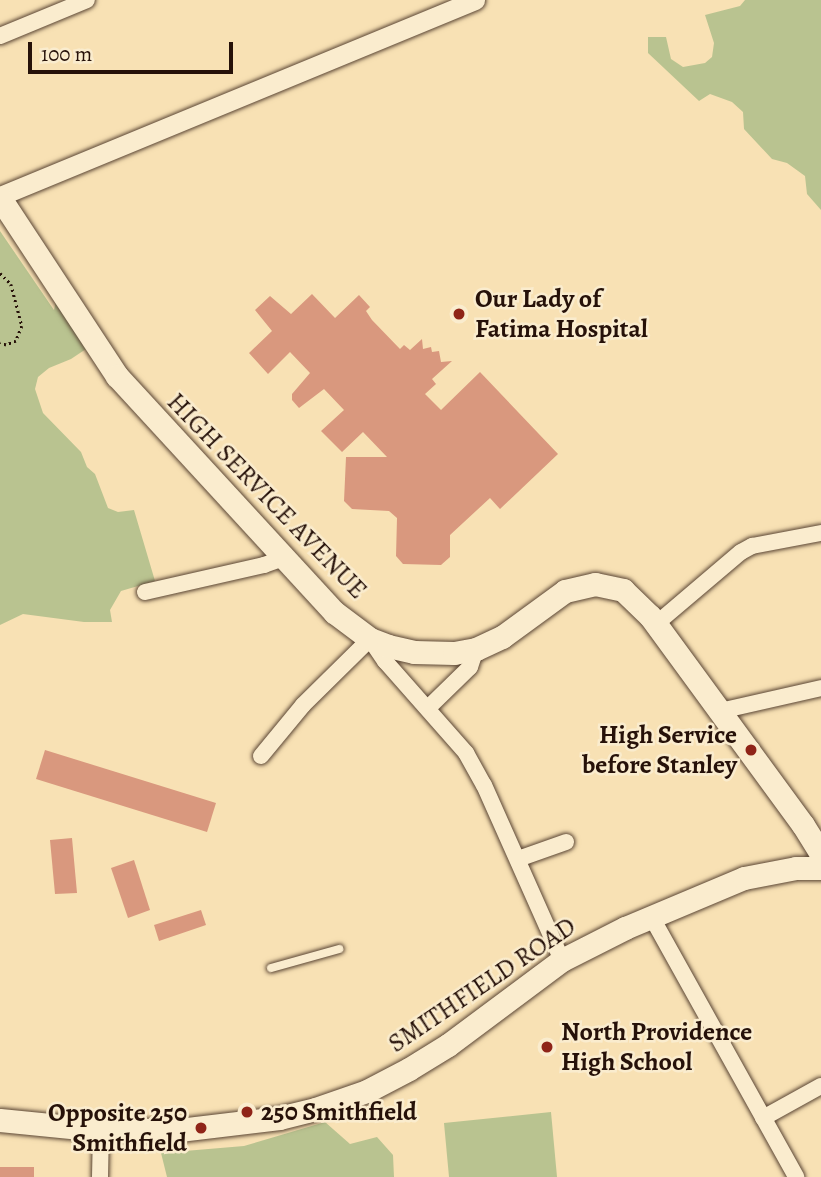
<!DOCTYPE html>
<style>
body{margin:0}
#map{position:relative;width:821px;height:1177px;overflow:hidden;background:#f8e1b4;font-family:Alegreya,serif}
div>[style]{position:absolute}
.green>*{inset:0;background:#b9c390}
.building>*{inset:0;background:#d9987e}
.path>*{height:2.5px;margin-top:-1.25px;transform-origin:0;background:repeating-linear-gradient(90deg,#261109 0 2px,transparent 0 5.5px)}
.roads{filter:drop-shadow(0 0 2px #5a4534) drop-shadow(0 0 2px #5a4534)}
.service>*{height:8px;margin:-4px;padding:0 4px;transform-origin:4px;border-radius:4px;background:#faecce}
.minor>*{height:16px;margin:-8px;padding:0 8px;transform-origin:8px;border-radius:8px;background:#faecce}
.tertiary>*{height:19px;margin:-9.5px;padding:0 9.5px;transform-origin:9.5px;border-radius:9.5px;background:#faecce}
.secondary>*{height:23px;margin:-11.5px;padding:0 11.5px;transform-origin:11.5px;border-radius:11.5px;background:#faecce}
.dots>*{width:19px;height:19px;translate:-50% -50%;box-sizing:border-box;border:4px solid #faecce;border-radius:50%}
span{translate:-50% -50%;white-space:nowrap;text-align:center;line-height:1.15;-webkit-text-stroke:5px #faecce;paint-order:stroke}
.poi-label{font-size:26px;color:#261109;font-weight:700}
.left{translate:0 -50%;text-align:left}
.right{translate:-100% -50%;text-align:right}
.street-label{font-size:26px;color:#261109}
.scale{position:absolute;left:28px;top:42px;width:205px;height:32px;box-sizing:border-box;border:4px solid #261109;border-top:0;padding-left:9px;font-size:21px;line-height:24px;white-space:nowrap;color:#261109;-webkit-text-stroke:5px #faecce;paint-order:stroke}
</style>
<div id="map">
<div class="green">
<i style="clip-path:polygon(745px 0,821px 0,821px 210px,807px 194px,805px 176px,787px 163px,772px 159px,744px 129px,743px 112px,732px 102px,710px 94px,699px 101px,648px 53px,648px 37px,666px 37px,671px 59px,683px 67px,705px 63px,712px 57px,714px 43px,705px 15px,740px 6px)"></i>
<i style="clip-path:polygon(0 231px,54px 310px,59px 287px,95px 343px,71px 359px,49px 368px,38px 377px,35px 389px,43px 413px,81px 452px,87px 467px,95px 474px,108px 508px,118px 512px,134px 510px,155px 581px,121px 591px,110px 610px,112px 622px,84px 622px,23px 614px,0 625px)"></i>
<i style="clip-path:polygon(551px 1112px,557px 1177px,449px 1177px,444px 1123px)"></i>
<i style="clip-path:polygon(325px 1122px,350px 1144px,377px 1137px,393px 1155px,394px 1177px,167px 1177px,161px 1153px,244px 1146px)"></i>
</div>
<div class="building">
<i style="clip-path:polygon(312px 294px,335px 318px,359px 295px,370px 307px,366px 311px,372px 320px,400px 349px,404px 345px,410px 350px,422px 339px,423px 349px,431px 347px,432px 352px,439px 351px,441px 362px,452px 361px,432px 379px,436px 384px,425px 394px,441px 410px,480px 372px,558px 454px,500px 509px,490px 498px,450px 535px,450px 557px,441px 565px,403px 564px,396px 556px,397px 518px,389px 511px,352px 509px,344px 501px,346px 457px,387px 457px,363px 432px,342px 452px,321px 431px,344px 410px,324px 389px,299px 408px,292px 400px,292px 394px,310px 373px,290px 352px,268px 374px,249px 353px,272px 331px,255px 310px,270px 296px,291px 314px)"></i>
<i style="clip-path:polygon(45px 750px,216px 803px,207px 832px,36px 779px)"></i>
<i style="clip-path:polygon(72px 838px,77px 893px,55px 894px,50px 840px)"></i>
<i style="clip-path:polygon(134px 860px,150px 910px,128px 918px,111px 868px)"></i>
<i style="clip-path:polygon(201px 910px,206px 925px,159px 941px,154px 925px)"></i>
<i style="clip-path:polygon(0 1167px,34px 1167px,34px 1177px,0 1177px)"></i>
</div>
<div class="path">
<i style="left:0;top:273px;width:16px;rotate:45deg"></i>
<i style="left:11px;top:284px;width:43px;rotate:75.3deg"></i>
<i style="left:22px;top:326px;width:16px;rotate:112deg"></i>
<i style="left:16px;top:341px;width:11px;rotate:158deg"></i>
<i style="left:6px;top:345px;width:6px;rotate:-162deg"></i>
</div>
<div class="roads">
<div class="service">
<i style="left:271px;top:968px;width:71px;rotate:-15.6deg"></i>
</div>
<div class="minor">
<i style="left:0;top:36px;width:94px;rotate:-22.5deg"></i>
<i style="left:145px;top:592px;width:122px;rotate:-12.8deg"></i>
<i style="left:264px;top:565px;width:20px;rotate:-20deg"></i>
<i style="left:656px;top:624px;width:111px;rotate:-40.3deg"></i>
<i style="left:741px;top:552px;width:13px;rotate:-29deg"></i>
<i style="left:752px;top:546px;width:70px;rotate:-10.7deg"></i>
<i style="left:429px;top:707px;width:57px;rotate:-44.3deg"></i>
<i style="left:470px;top:667px;width:19px;rotate:-72deg"></i>
<i style="left:720px;top:711px;width:104px;rotate:-12.8deg"></i>
<i style="left:261px;top:756px;width:66px;rotate:-50.5deg"></i>
<i style="left:303px;top:705px;width:94px;rotate:-44.6deg"></i>
<i style="left:370px;top:639px;width:27px;rotate:56deg"></i>
<i style="left:385px;top:661px;width:123px;rotate:48.6deg"></i>
<i style="left:466px;top:753px;width:37px;rotate:61deg"></i>
<i style="left:484px;top:785px;width:192px;rotate:66deg"></i>
<i style="left:518px;top:859px;width:51px;rotate:-19.5deg"></i>
<i style="left:651px;top:916px;width:299px;rotate:60.9deg"></i>
<i style="left:763px;top:1118px;width:66px;rotate:-28.9deg"></i>
<i style="left:100px;top:1177px;width:47px;rotate:-88.8deg"></i>
</div>
<div class="tertiary">
<i style="left:0;top:196px;width:514px;rotate:-22.42deg"></i>
</div>
<div class="secondary">
<i style="left:0;top:198px;width:213px;rotate:56.7deg"></i>
<i style="left:117px;top:376px;width:321px;rotate:47.4deg"></i>
<i style="left:334px;top:612px;width:45px;rotate:36.9deg"></i>
<i style="left:370px;top:639px;width:19px;rotate:21deg"></i>
<i style="left:388px;top:646px;width:27px;rotate:13deg"></i>
<i style="left:414px;top:652px;width:40px;rotate:1.4deg"></i>
<i style="left:454px;top:653px;width:22px;rotate:-10deg"></i>
<i style="left:476px;top:649px;width:29px;rotate:-25deg"></i>
<i style="left:502px;top:637px;width:78px;rotate:-36.1deg"></i>
<i style="left:565px;top:591px;width:31px;rotate:-13deg"></i>
<i style="left:595px;top:584px;width:29px;rotate:12deg"></i>
<i style="left:623px;top:590px;width:37px;rotate:44deg"></i>
<i style="left:650px;top:616px;width:259px;rotate:53.8deg"></i>
<i style="left:803px;top:825px;width:34px;rotate:58deg"></i>
<i style="left:0;top:1120px;width:101px;rotate:5.7deg"></i>
<i style="left:101px;top:1130px;width:78px"></i>
<i style="left:179px;top:1130px;width:101px;rotate:-6.8deg"></i>
<i style="left:279px;top:1118px;width:37px;rotate:-14deg"></i>
<i style="left:315px;top:1109px;width:55px;rotate:-19.1deg"></i>
<i style="left:367px;top:1091px;width:47px;rotate:-27.6deg"></i>
<i style="left:409px;top:1069px;width:46px;rotate:-31.6deg"></i>
<i style="left:448px;top:1045px;width:142px;rotate:-36.7deg"></i>
<i style="left:562px;top:960px;width:71px;rotate:-26.9deg"></i>
<i style="left:625px;top:928px;width:129px;rotate:-22.8deg"></i>
<i style="left:744px;top:878px;width:53px;rotate:-10.9deg"></i>
<i style="left:796px;top:868px;width:25px"></i>
</div>
</div>
<div class="dots">
<i style="left:459px;top:314px;background:#8f2418"></i>
<i style="left:751px;top:750px;background:#8f2418"></i>
<i style="left:547px;top:1047px;background:#8f2418"></i>
<i style="left:247px;top:1112px;background:#8f2418"></i>
<i style="left:201px;top:1128px;background:#8f2418"></i>
</div>
<div class="poi-label">
<span class="left" style="left:475px;top:314px">Our Lady of<br>Fatima Hospital</span>
<span class="right" style="left:737px;top:750px">High Service<br>before Stanley</span>
<span class="left" style="left:561px;top:1047px">North Providence<br>High School</span>
<span class="left" style="left:261px;top:1112px">250 Smithfield</span>
<span class="right" style="left:187px;top:1128px">Opposite 250<br>Smithfield</span>
</div>
<div class="street-label">
<span style="left:267px;top:496px;rotate:46deg">HIGH SERVICE AVENUE</span>
<span style="left:482px;top:985px;rotate:-34deg">SMITHFIELD ROAD</span>
</div>
<div class="scale">100 m</div>
</div>
